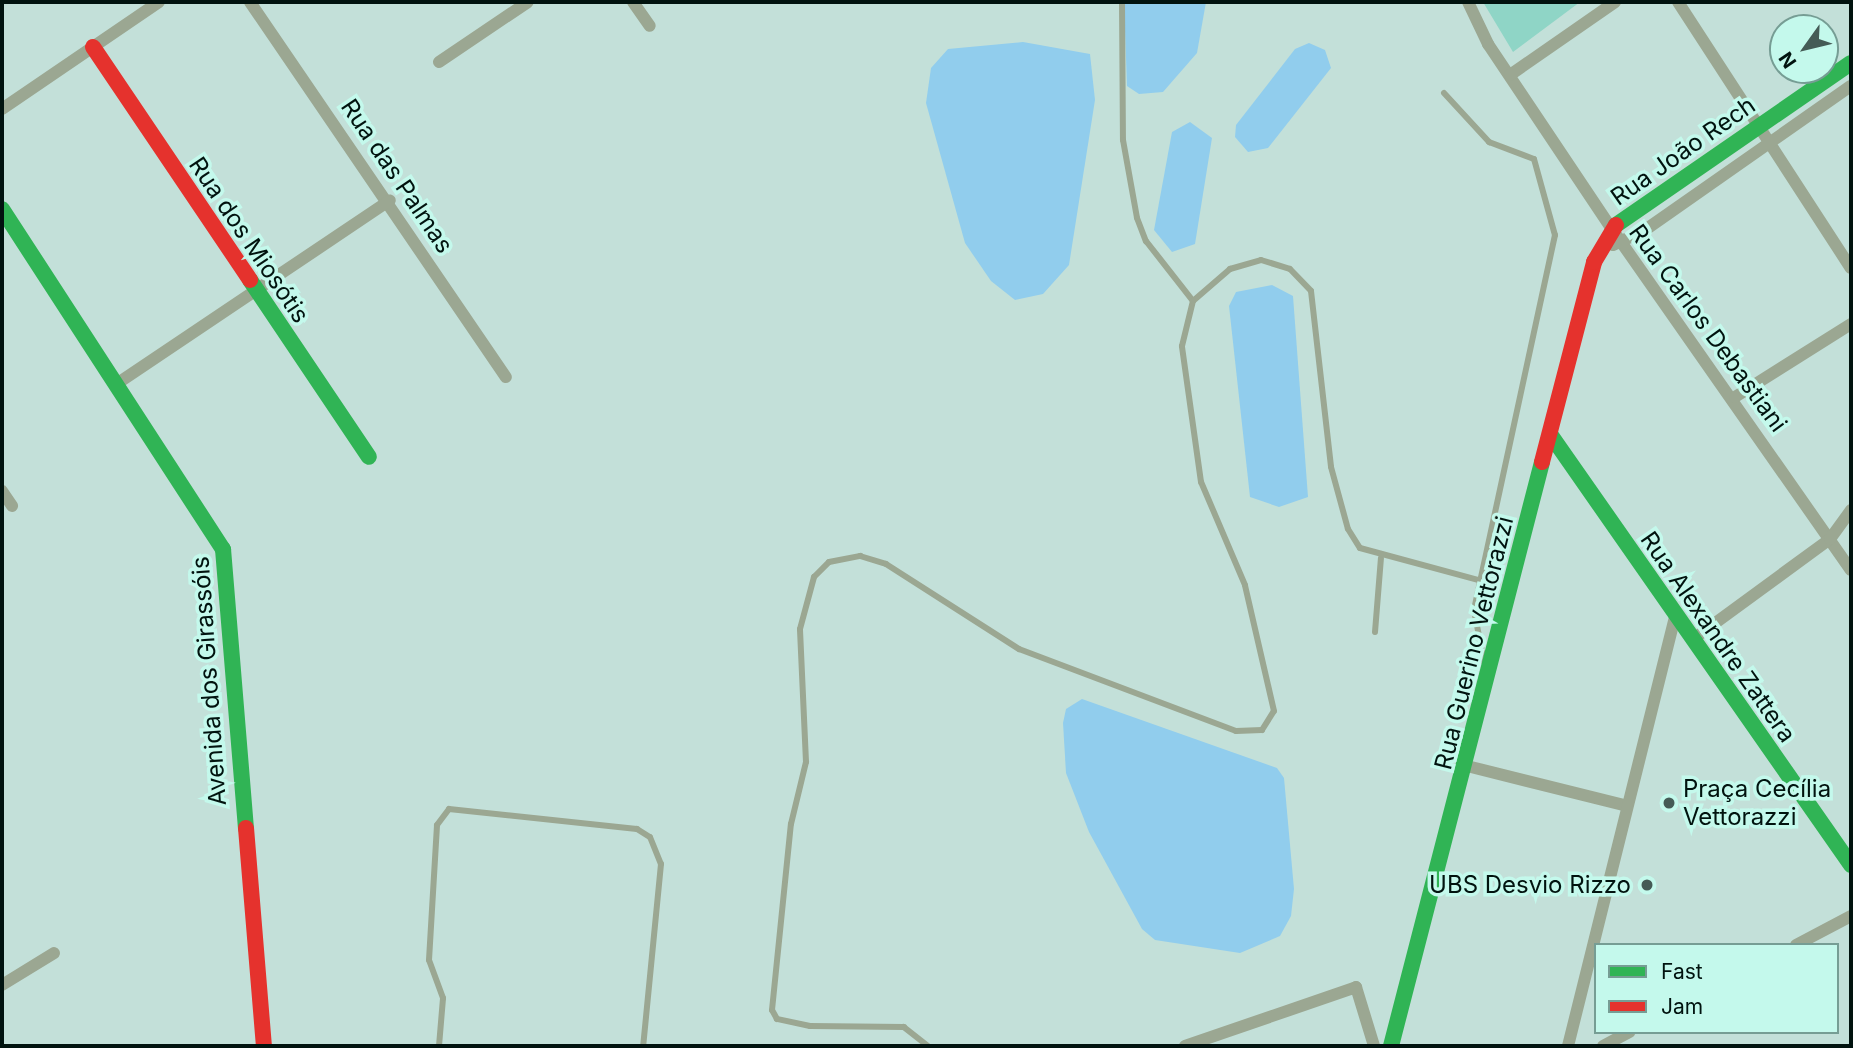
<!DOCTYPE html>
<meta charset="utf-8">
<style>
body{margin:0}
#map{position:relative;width:1853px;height:1048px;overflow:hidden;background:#c3e0d9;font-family:Inter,sans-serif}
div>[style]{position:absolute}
.green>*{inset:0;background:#8fd5c6}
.water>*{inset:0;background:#91cded}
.lane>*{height:6px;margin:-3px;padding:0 3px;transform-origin:3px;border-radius:3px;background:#9ba792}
.street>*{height:12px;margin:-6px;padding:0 6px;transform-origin:6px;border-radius:6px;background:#9ba792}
.fast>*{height:16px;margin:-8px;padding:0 8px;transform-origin:8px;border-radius:8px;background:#30b455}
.jam>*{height:16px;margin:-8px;padding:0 8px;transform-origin:8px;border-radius:8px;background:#e5322d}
.dots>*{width:19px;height:19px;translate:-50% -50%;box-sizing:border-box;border:4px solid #c4f9ec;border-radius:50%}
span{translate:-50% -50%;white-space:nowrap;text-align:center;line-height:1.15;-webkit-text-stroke:7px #c4f9ec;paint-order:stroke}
.street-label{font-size:24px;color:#01130f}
.poi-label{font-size:24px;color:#01130f}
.left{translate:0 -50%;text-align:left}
.right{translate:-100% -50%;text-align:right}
.frame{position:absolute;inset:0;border:4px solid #01130f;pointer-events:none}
.legend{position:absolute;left:1594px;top:943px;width:245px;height:91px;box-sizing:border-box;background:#c4f9ec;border:2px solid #769d94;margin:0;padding:9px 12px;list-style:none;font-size:21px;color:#01130f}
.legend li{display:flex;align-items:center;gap:14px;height:35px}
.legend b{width:35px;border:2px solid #769d94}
.north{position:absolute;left:1769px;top:14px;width:70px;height:70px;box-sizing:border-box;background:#c4f9ec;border:2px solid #769d94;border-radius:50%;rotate:236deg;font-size:19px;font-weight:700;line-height:28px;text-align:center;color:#01130f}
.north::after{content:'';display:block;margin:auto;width:24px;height:32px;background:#455b56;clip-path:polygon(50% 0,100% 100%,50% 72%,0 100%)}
</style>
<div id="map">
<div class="green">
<i style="clip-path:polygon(1483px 2px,1580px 2px,1513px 52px)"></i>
</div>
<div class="water">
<i style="clip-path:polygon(1124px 2px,1206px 2px,1197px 53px,1163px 92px,1139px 94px,1127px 86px)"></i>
<i style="clip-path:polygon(1023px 42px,1090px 54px,1095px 100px,1069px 265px,1043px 294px,1015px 300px,991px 281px,965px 243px,926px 103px,931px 68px,948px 49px)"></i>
<i style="clip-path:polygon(1309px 43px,1325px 50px,1331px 68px,1268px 148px,1248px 152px,1235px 137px,1236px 125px,1295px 49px)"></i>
<i style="clip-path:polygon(1190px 122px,1212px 138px,1195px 244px,1172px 252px,1154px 230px,1172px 132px)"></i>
<i style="clip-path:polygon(1272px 285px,1293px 296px,1308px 497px,1279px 507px,1250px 497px,1229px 306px,1236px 292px)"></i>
<i style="clip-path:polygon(1082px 699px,1277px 768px,1284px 778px,1294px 889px,1291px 916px,1280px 936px,1240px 953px,1155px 940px,1142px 929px,1089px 832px,1066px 773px,1063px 723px,1066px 709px)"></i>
</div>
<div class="lane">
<i style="left:1122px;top:2px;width:138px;rotate:89.6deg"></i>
<i style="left:1123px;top:140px;width:79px;rotate:79.8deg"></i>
<i style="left:1137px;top:218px;width:25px;rotate:69deg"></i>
<i style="left:1146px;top:241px;width:76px;rotate:51.9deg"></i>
<i style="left:1444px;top:93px;width:67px;rotate:47.4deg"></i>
<i style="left:1489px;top:142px;width:48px;rotate:20.7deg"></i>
<i style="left:1534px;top:159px;width:79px;rotate:74.6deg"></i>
<i style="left:1555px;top:235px;width:384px;rotate:102.2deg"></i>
<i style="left:1474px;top:610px;width:53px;rotate:79.1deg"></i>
<i style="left:1375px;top:632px;width:74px;rotate:-85.4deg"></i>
<i style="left:439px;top:1046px;width:48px;rotate:-85.2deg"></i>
<i style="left:443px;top:998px;width:40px;rotate:-110.2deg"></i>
<i style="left:429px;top:960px;width:135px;rotate:-86.6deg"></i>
<i style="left:437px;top:825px;width:20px;rotate:-53deg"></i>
<i style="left:449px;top:809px;width:189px;rotate:6.1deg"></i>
<i style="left:637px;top:829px;width:15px;rotate:32deg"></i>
<i style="left:650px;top:837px;width:29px;rotate:68deg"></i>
<i style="left:661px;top:864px;width:183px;rotate:95.6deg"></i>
<i style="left:928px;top:1046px;width:31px;rotate:-142deg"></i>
<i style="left:904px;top:1027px;width:94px;rotate:-179.4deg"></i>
<i style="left:810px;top:1026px;width:34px;rotate:-168deg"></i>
<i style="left:777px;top:1019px;width:10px;rotate:-119deg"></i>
<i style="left:772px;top:1010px;width:187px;rotate:-84.2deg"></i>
<i style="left:791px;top:824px;width:64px;rotate:-76.4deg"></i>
<i style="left:806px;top:762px;width:133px;rotate:-92.6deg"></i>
<i style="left:800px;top:629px;width:54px;rotate:-74.9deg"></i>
<i style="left:814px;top:577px;width:21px;rotate:-45deg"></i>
<i style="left:829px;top:562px;width:32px;rotate:-11deg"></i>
<i style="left:860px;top:556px;width:27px;rotate:17deg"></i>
<i style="left:886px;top:564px;width:158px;rotate:32.6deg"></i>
<i style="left:1019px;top:649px;width:232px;rotate:20.7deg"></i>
<i style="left:1236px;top:731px;width:26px;rotate:-2deg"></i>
<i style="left:1262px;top:730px;width:22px;rotate:-58deg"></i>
<i style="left:1274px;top:711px;width:129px;rotate:-103deg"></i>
<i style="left:1245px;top:585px;width:112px;rotate:-113.1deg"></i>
<i style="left:1201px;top:482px;width:137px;rotate:-98deg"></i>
<i style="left:1182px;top:346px;width:46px;rotate:-76.3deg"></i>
<i style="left:1193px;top:301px;width:49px;rotate:-40.9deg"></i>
<i style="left:1230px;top:269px;width:32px;rotate:-16deg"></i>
<i style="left:1261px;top:260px;width:30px;rotate:17deg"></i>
<i style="left:1290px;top:269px;width:30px;rotate:46deg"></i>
<i style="left:1311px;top:291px;width:177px;rotate:83.5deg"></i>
<i style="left:1331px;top:467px;width:64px;rotate:74.7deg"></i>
<i style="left:1348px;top:529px;width:22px;rotate:58deg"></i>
<i style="left:1360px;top:548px;width:123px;rotate:15.1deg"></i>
</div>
<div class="street">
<i style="left:250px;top:2px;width:454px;rotate:55.7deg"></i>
<i style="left:633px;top:2px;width:29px;rotate:55deg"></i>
<i style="left:1468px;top:2px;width:47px;rotate:64.5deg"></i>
<i style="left:1488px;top:44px;width:223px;rotate:56.2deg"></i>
<i style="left:1612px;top:229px;width:416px;rotate:55deg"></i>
<i style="left:1678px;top:2px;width:317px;rotate:57deg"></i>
<i style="left:439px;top:62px;width:107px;rotate:-34deg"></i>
<i style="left:1510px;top:75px;width:128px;rotate:-34.8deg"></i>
<i style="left:2px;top:109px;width:190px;rotate:-34.3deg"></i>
<i style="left:1613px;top:245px;width:35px;rotate:-25deg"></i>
<i style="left:1645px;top:230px;width:251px;rotate:-35deg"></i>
<i style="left:115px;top:385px;width:331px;rotate:-33.9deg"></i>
<i style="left:1735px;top:397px;width:137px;rotate:-32.2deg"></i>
<i style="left:2px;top:491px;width:18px;rotate:56deg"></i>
<i style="left:1692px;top:640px;width:171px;rotate:-36.2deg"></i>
<i style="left:1830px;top:539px;width:36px;rotate:-54deg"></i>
<i style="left:1467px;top:766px;width:162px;rotate:14deg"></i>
<i style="left:1796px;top:945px;width:62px;rotate:-27.8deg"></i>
<i style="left:2px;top:985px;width:61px;rotate:-31.6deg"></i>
<i style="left:1185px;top:1046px;width:181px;rotate:-19deg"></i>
<i style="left:1356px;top:987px;width:62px;rotate:73deg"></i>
<i style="left:1568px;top:1046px;width:441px;rotate:-76deg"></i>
<i style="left:1603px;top:1046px;width:30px;rotate:-28deg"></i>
</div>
<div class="fast">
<i style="left:2px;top:209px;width:406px;rotate:57deg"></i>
<i style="left:223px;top:549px;width:280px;rotate:85.3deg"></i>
<i style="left:1616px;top:225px;width:285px;rotate:-34.6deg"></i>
<i style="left:250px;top:280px;width:213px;rotate:56.1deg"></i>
<i style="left:1550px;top:434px;width:526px;rotate:55.07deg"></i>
<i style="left:1391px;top:1046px;width:603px;rotate:-75.5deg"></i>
</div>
<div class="jam">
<i style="left:93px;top:47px;width:281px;rotate:56deg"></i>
<i style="left:1542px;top:462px;width:207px;rotate:-75.4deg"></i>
<i style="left:1594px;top:262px;width:43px;rotate:-59.3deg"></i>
<i style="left:246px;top:828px;width:219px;rotate:85.3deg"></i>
</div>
<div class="dots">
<i style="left:1669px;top:803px;background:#455b56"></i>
<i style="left:1647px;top:885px;background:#455b56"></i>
</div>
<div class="street-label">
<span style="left:1683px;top:151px;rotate:-35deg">Rua João Rech</span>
<span style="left:397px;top:176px;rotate:56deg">Rua das Palmas</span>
<span style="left:249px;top:240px;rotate:56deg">Rua dos Miosótis</span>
<span style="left:1708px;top:328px;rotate:54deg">Rua Carlos Debastiani</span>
<span style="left:1718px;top:637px;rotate:55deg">Rua Alexandre Zattera</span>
<span style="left:1474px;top:643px;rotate:-76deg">Rua Guerino Vettorazzi</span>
<span style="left:209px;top:681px;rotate:-94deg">Avenida dos Girassóis</span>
</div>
<div class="poi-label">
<span class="left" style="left:1683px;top:803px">Praça Cecília<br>Vettorazzi</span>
<span class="right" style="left:1631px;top:885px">UBS Desvio Rizzo</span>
</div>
<div class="frame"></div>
<ul class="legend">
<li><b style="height:9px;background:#30b455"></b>Fast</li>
<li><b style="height:9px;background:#e5322d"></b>Jam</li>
</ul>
<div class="north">N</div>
</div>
